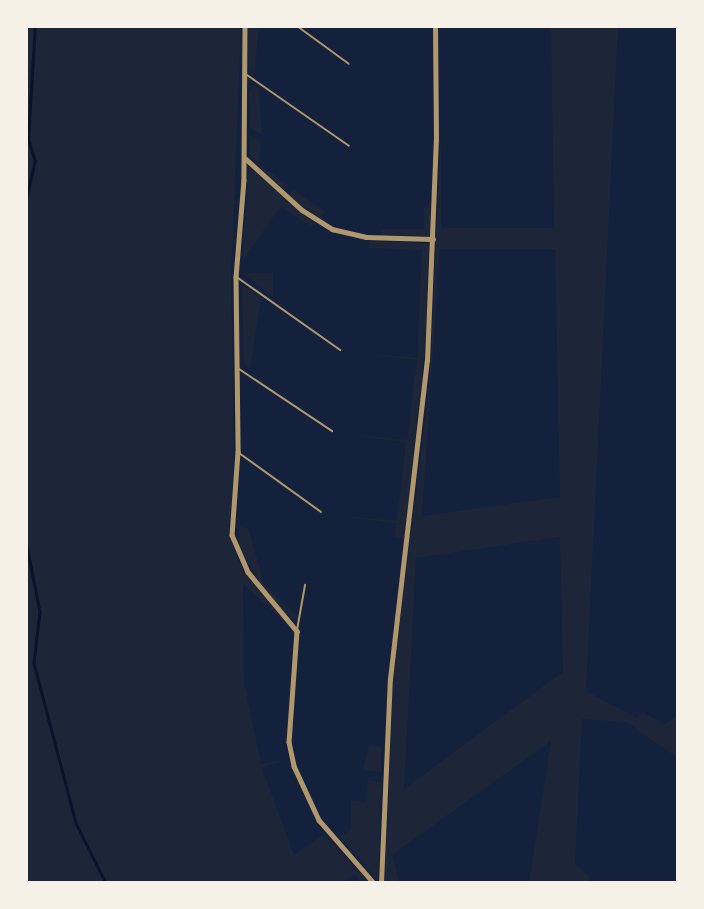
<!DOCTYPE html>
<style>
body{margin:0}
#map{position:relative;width:704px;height:909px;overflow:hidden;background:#14213d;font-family:"Exo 2",sans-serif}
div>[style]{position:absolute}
.green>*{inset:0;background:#1d2539}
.stream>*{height:2.5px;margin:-1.25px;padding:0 1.25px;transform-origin:1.25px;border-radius:1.25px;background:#0b132b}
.service>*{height:2px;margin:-1px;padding:0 1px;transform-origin:1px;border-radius:1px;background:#b1986c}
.minor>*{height:4.5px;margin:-2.25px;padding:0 2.25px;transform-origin:2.25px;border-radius:2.25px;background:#b1986c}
span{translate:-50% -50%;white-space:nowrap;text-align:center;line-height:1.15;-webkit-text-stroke:5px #f6f1e7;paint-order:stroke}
.frame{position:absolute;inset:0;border:28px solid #f6f1e7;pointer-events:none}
</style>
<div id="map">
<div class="green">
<i style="clip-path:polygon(26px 26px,241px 26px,231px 278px,234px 479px,229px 524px,238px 561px,284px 621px,243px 584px,244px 682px,261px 764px,286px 759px,262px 768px,294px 855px,324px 834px,370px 883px,362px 883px,354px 874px,342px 883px,26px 883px)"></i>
<i style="clip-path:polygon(247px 26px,259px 26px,254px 74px,249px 70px)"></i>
<i style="clip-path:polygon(evenodd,551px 26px,618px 26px,586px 691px,637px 718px,642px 712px,665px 724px,678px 715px,678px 758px,626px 722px,582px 719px,575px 864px,590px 877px,589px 883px,529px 883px,551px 741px,393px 854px,399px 883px,385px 883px,393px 679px,429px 389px,441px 133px,441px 228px,554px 228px,551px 26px,440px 249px,555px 249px,560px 497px,422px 516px,440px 249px,551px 26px,560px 537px,563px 672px,404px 789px,416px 558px,560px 537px)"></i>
<i style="clip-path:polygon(254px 86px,259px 89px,262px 135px,250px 127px,249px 92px)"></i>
<i style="clip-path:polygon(250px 135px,261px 143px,259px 163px,288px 186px,284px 190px,260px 168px,250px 154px)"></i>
<i style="clip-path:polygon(249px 167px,315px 222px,311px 227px,281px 206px,242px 261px)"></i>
<i style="clip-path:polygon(292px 189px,325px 211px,320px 219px,289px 195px)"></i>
<i style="clip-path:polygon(430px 206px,430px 236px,381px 235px,381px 229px,424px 229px,424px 207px)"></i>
<i style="clip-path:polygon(370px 240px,429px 244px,426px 338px,404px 538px,395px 537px,396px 523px,330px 515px,397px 521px,406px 442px,340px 434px,407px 440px,417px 360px,350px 352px,417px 358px,422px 250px,369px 248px)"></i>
<i style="clip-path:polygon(241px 273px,273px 273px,273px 296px)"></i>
<i style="clip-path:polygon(242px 285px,261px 298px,250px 369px,244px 364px)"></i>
<i style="clip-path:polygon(239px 485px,240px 527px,248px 528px,264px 584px,298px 617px,294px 621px,262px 587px,238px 546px)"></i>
<i style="clip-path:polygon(369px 746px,381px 747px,381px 772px,363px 770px)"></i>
<i style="clip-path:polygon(368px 780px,381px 782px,378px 882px,340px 836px,351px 830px,351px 800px,366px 802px)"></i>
</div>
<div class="stream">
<i style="left:26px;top:199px;width:39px;rotate:-77deg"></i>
<i style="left:35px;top:161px;width:23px;rotate:-108deg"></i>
<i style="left:28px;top:139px;width:113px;rotate:-86.5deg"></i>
<i style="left:26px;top:541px;width:72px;rotate:78.8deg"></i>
<i style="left:40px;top:612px;width:51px;rotate:96.7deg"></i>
<i style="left:34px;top:663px;width:165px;rotate:75.3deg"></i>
<i style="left:76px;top:823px;width:67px;rotate:63.4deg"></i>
</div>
<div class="service">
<i style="left:297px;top:26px;width:64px;rotate:36.2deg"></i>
<i style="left:247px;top:75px;width:124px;rotate:34.8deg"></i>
<i style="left:238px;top:278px;width:125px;rotate:35.2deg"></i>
<i style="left:239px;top:369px;width:112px;rotate:33.7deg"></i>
<i style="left:239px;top:453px;width:101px;rotate:35.7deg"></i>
<i style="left:297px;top:630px;width:46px;rotate:-79.9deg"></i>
</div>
<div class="minor">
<i style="left:245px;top:26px;width:154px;rotate:90.4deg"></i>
<i style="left:244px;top:180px;width:97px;rotate:94.7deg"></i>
<i style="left:236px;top:277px;width:175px;rotate:89.3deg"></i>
<i style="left:238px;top:452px;width:83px;rotate:94.1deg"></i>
<i style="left:232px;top:535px;width:40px;rotate:66.6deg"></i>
<i style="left:248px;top:572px;width:77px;rotate:50.3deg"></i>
<i style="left:297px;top:631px;width:111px;rotate:94.1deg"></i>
<i style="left:289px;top:742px;width:25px;rotate:78deg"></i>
<i style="left:294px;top:766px;width:60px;rotate:65.2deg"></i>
<i style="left:319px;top:820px;width:84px;rotate:48.9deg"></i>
<i style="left:246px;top:159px;width:76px;rotate:42.3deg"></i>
<i style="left:302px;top:210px;width:36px;rotate:32deg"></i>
<i style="left:332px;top:229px;width:35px;rotate:13deg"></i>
<i style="left:366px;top:237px;width:67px;rotate:1.7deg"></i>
<i style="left:381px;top:883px;width:204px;rotate:-87.5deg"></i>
<i style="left:390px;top:679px;width:320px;rotate:-83.4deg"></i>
<i style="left:427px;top:361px;width:221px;rotate:-87.7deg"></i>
<i style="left:436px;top:140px;width:114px;rotate:-90.5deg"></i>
</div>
<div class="frame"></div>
</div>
